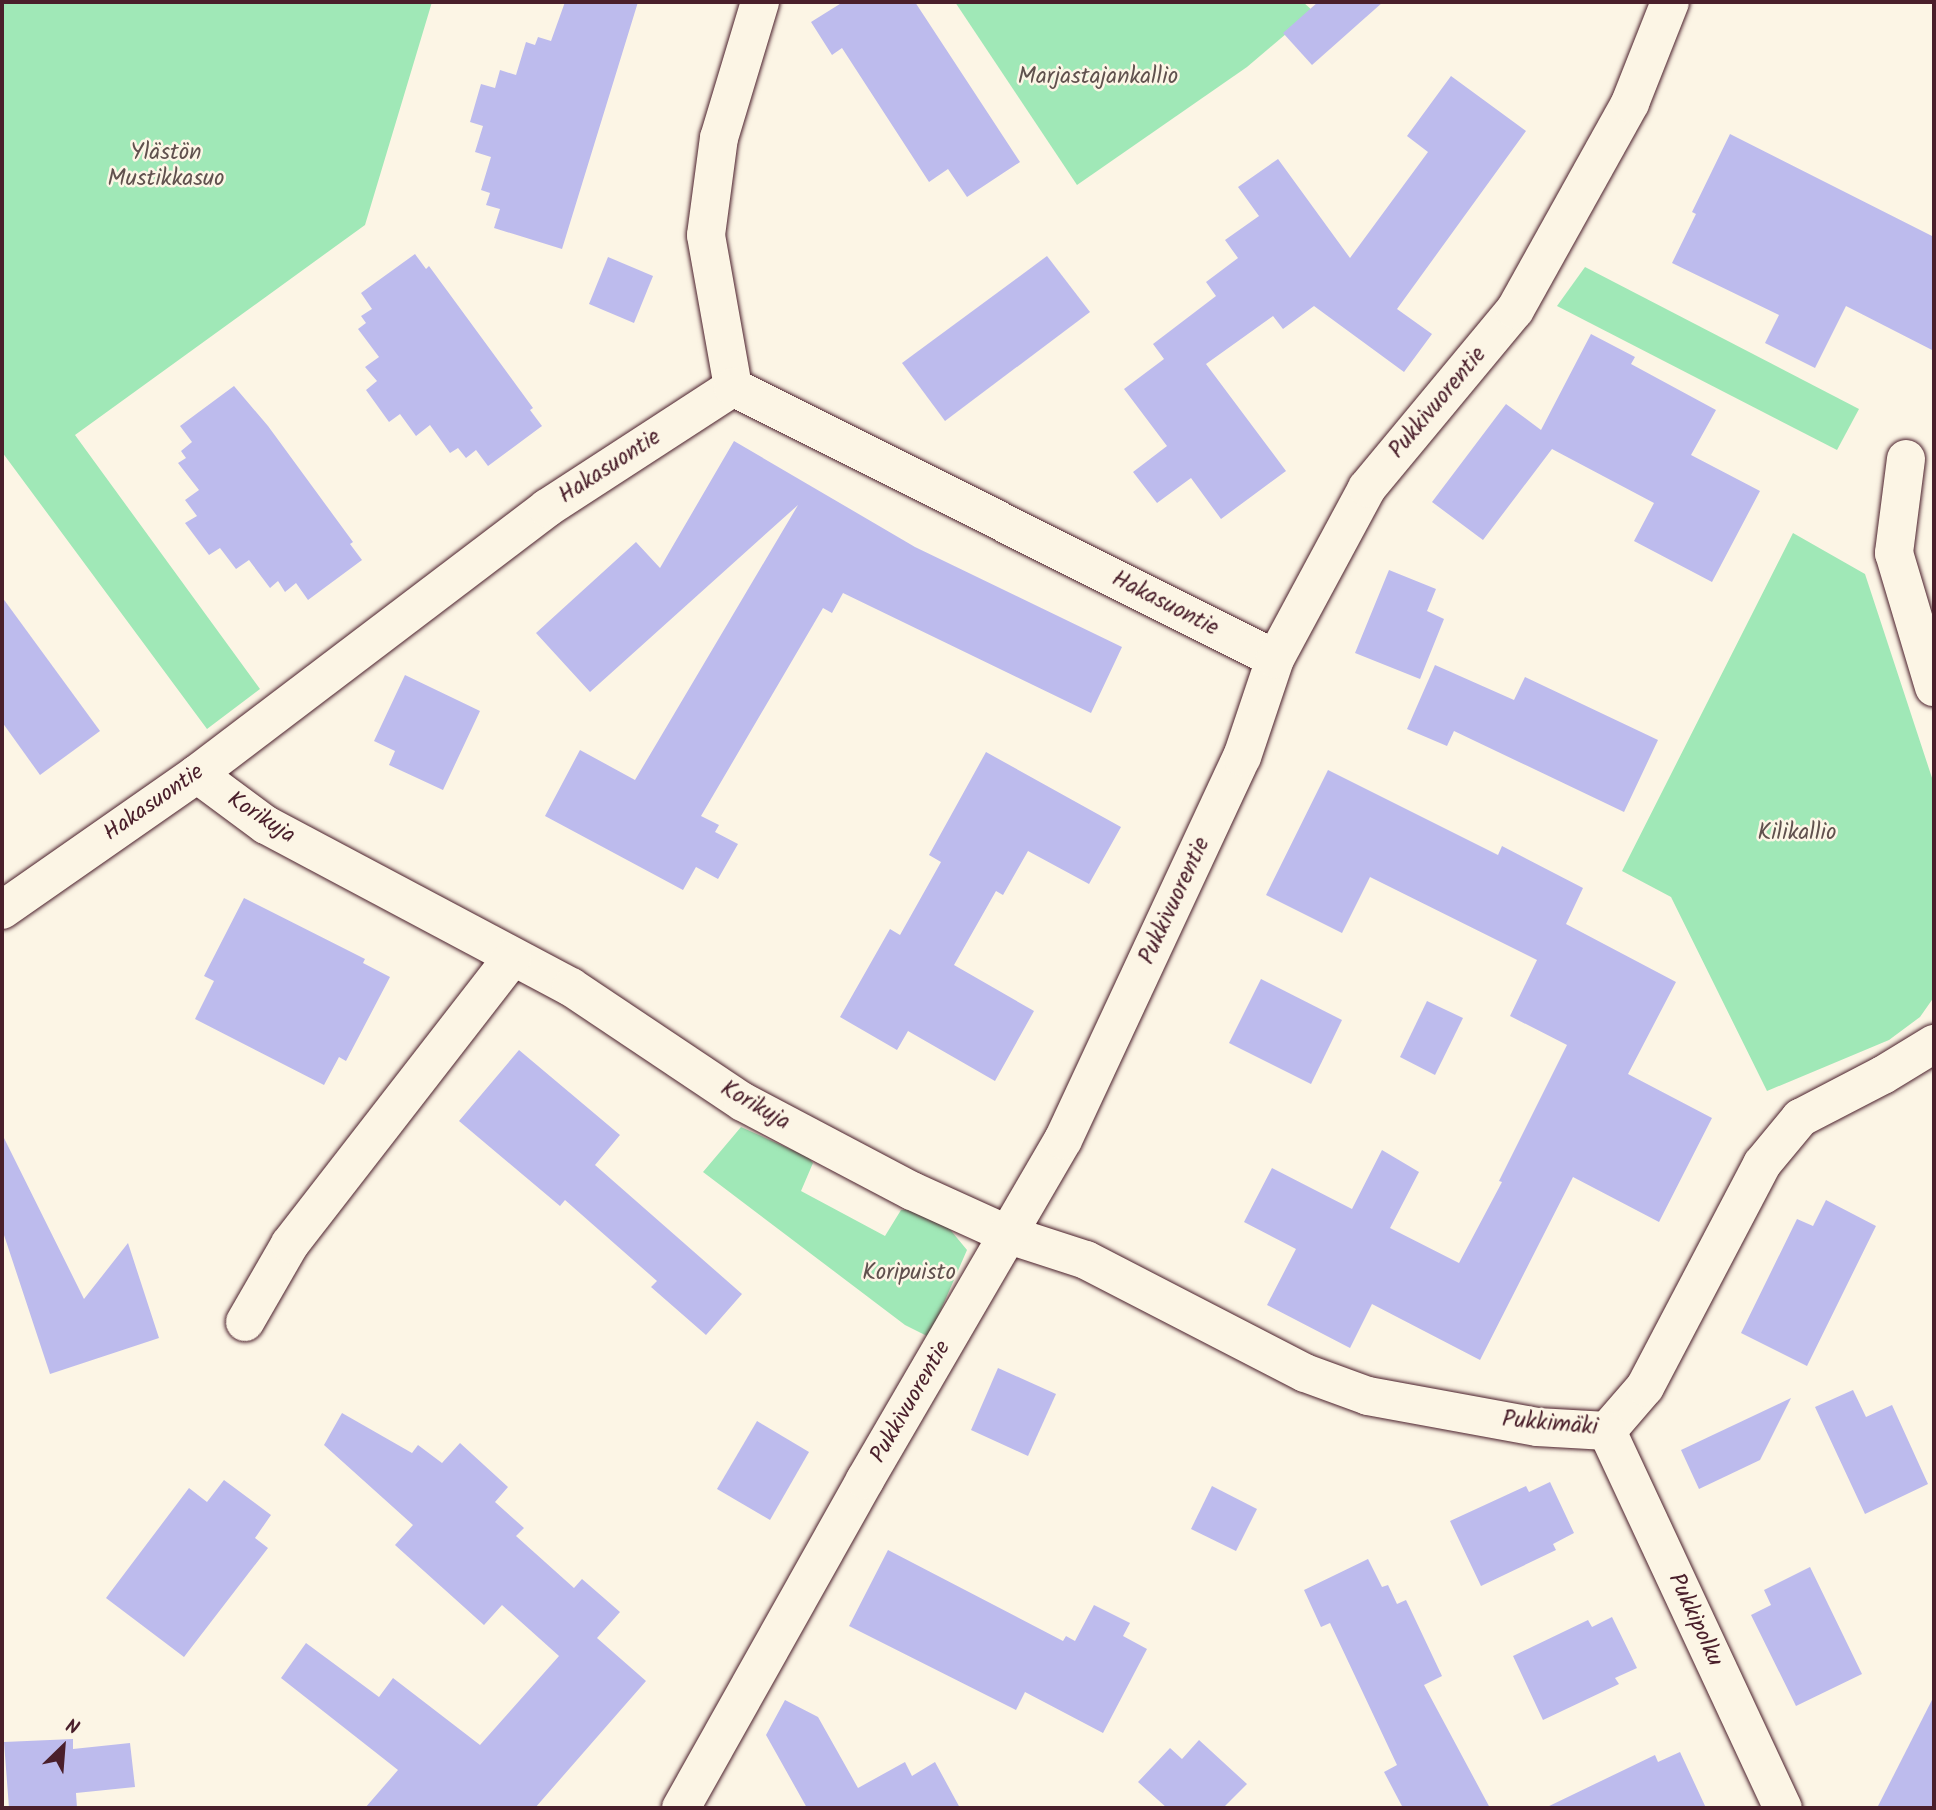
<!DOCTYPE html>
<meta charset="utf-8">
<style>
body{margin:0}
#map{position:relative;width:1936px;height:1810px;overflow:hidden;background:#fcf5e5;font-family:Kalam,sans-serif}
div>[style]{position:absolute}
.green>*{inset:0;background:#a0e8b7}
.building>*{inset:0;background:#bdbbed}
.roads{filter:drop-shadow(0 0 2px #4a1f2b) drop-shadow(0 0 2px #4a1f2b)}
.street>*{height:38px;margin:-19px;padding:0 19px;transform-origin:19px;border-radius:19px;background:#fcf5e5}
span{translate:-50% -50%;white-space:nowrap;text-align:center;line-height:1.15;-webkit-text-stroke:5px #fcf5e5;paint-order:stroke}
.park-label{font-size:23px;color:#60514e}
.street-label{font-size:23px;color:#4a1f2b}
.frame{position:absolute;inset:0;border:4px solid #4a1f2b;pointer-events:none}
.north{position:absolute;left:28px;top:1712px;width:70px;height:70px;-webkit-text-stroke:5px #fcf5e5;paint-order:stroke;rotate:25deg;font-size:19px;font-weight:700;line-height:28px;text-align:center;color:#4a1f2b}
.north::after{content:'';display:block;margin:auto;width:24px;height:32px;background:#4a1f2b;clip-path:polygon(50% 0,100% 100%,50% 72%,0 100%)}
</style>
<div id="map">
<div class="green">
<i style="clip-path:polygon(2px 2px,432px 2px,365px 225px,75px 435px,260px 689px,207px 729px,2px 452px)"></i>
<i style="clip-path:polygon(955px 2px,1303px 2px,1313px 11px,1247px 67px,1077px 185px)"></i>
<i style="clip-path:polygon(1585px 267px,1859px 409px,1837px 450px,1557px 306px)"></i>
<i style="clip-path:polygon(1793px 533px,1865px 574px,1934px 784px,1934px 997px,1920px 1017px,1889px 1040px,1767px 1091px,1671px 897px,1622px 871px)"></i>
<i style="clip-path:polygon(741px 1127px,808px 1157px,813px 1163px,801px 1191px,885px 1236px,901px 1210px,912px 1209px,948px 1227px,967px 1250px,929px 1337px,905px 1325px,703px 1172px)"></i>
</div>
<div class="building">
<i style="clip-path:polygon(565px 2px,638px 2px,562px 249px,494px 228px,500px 209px,486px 205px,490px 193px,481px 190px,491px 157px,475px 152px,483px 126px,470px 122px,481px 84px,495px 88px,500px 70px,516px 75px,526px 42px,535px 45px,538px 37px,551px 41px)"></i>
<i style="clip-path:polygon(843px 2px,915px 2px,1020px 162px,967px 197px,948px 169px,929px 182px,842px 48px,832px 55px,811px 22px)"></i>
<i style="clip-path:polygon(1318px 2px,1383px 2px,1312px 65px,1283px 33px)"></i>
<i style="clip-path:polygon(1451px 76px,1526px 131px,1397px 309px,1432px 334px,1404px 372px,1314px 306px,1283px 329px,1273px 316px,1206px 364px,1286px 471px,1221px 519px,1191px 478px,1157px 503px,1133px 472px,1167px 446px,1124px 389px,1164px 359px,1153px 344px,1216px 296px,1206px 282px,1238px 258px,1225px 240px,1259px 216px,1238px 187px,1278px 159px,1350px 258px,1428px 152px,1407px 136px)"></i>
<i style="clip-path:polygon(1730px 134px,1934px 237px,1934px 351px,1846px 306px,1815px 368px,1765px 343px,1779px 315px,1672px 263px,1696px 214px,1692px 212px)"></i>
<i style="clip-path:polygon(415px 254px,426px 269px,429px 266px,533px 408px,530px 410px,542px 426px,488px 466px,476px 450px,466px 458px,458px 448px,450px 453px,430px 425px,416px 436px,400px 414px,389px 422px,366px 390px,377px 381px,365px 367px,379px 357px,358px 329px,366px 323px,361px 316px,372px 309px,361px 293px)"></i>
<i style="clip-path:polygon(1047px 256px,1090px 312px,945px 421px,902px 363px)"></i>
<i style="clip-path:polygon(608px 257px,653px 276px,634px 323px,589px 304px)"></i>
<i style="clip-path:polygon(1591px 334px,1635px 357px,1631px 364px,1716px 410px,1691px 455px,1760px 491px,1712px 582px,1634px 541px,1654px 503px,1552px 449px,1483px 540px,1432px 502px,1506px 404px,1541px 430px)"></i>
<i style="clip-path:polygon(234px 386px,268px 426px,353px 542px,350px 544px,362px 560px,308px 600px,296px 583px,285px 592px,278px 581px,270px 588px,249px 560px,236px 569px,220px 548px,209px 555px,185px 523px,197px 516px,185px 500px,199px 490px,178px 463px,186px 458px,181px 451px,192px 442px,180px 426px)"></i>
<i style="clip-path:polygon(734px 441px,915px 547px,1122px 647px,1091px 713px,843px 593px,832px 613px,823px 608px,701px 816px,719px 825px,715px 832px,738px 844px,718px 879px,696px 867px,683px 890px,545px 816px,580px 750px,635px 780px,798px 505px,590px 692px,536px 633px,636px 542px,660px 568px)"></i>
<i style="clip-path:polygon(1389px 570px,1436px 589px,1427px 611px,1444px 619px,1420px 679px,1355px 653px)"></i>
<i style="clip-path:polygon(2px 597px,100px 731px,40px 775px,2px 722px)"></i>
<i style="clip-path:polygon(1435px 665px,1514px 700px,1525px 677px,1658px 740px,1624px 812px,1454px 731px,1447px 746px,1407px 729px)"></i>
<i style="clip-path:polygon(405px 675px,480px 711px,443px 790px,389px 765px,395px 751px,374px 741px)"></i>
<i style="clip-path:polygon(986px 752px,1121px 827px,1089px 884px,1028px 851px,1003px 895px,996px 891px,954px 965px,1034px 1011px,995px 1081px,908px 1031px,897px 1050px,840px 1017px,890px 929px,900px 935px,941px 862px,929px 855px)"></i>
<i style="clip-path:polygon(1328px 770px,1498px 855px,1502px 846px,1583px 888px,1566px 924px,1676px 982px,1628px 1074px,1712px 1118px,1659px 1222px,1573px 1177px,1480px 1360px,1372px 1304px,1350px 1348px,1267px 1305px,1296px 1249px,1244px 1222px,1272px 1168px,1352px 1209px,1382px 1150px,1419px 1172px,1390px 1228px,1459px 1263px,1502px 1182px,1499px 1181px,1567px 1045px,1510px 1016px,1537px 960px,1370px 877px,1342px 933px,1266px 895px)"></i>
<i style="clip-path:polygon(244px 898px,365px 959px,363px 963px,390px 977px,346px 1061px,339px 1057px,324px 1085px,195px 1019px,214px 981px,204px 976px)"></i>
<i style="clip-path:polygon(1261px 979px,1342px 1020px,1311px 1084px,1229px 1043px)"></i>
<i style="clip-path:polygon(1427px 1001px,1463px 1018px,1435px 1075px,1400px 1057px)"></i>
<i style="clip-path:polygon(519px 1050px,620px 1135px,595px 1165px,742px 1294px,706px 1335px,651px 1287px,657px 1281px,565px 1200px,560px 1206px,459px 1121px)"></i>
<i style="clip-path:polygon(2px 1134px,84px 1299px,128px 1243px,159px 1338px,50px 1374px,2px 1229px)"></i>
<i style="clip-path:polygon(1826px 1200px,1876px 1226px,1807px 1366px,1741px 1333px,1797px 1219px,1813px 1226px)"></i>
<i style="clip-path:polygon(998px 1368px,1056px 1394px,1028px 1456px,971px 1430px)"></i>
<i style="clip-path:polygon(1853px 1390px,1866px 1417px,1892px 1405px,1928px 1484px,1865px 1514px,1815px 1407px)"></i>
<i style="clip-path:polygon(1791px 1398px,1760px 1460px,1699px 1489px,1681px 1450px)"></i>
<i style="clip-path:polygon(342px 1413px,412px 1453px,418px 1445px,442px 1463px,460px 1443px,508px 1487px,495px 1502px,524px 1528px,516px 1536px,574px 1588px,582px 1579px,620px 1612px,597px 1638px,646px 1681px,535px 1808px,365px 1808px,398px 1770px,281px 1678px,306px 1643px,379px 1697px,393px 1678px,480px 1745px,559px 1656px,502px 1605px,484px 1625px,395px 1545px,413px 1525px,324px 1445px)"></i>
<i style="clip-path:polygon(757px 1421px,809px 1452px,770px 1520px,717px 1489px)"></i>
<i style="clip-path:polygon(224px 1480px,271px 1515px,255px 1538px,268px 1548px,184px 1657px,106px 1598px,189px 1488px,207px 1502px)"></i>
<i style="clip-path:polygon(1550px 1482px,1574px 1533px,1553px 1544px,1556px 1550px,1481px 1586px,1450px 1521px,1526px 1486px,1529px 1492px)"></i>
<i style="clip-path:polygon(1212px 1486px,1257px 1509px,1236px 1551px,1191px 1529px)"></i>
<i style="clip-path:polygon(888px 1550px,1063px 1641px,1066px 1636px,1075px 1641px,1094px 1605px,1130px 1623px,1123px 1636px,1147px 1649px,1103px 1733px,1025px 1692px,1016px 1710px,849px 1626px)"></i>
<i style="clip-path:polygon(1368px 1559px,1382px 1587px,1388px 1585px,1397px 1604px,1406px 1600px,1442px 1676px,1424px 1685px,1490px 1808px,1403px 1808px,1384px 1772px,1397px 1765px,1330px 1623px,1321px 1627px,1304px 1590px)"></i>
<i style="clip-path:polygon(1810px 1567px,1862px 1674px,1796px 1706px,1751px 1615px,1771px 1605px,1764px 1590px)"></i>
<i style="clip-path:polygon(1612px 1617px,1637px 1668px,1615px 1678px,1619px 1684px,1543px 1720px,1513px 1656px,1588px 1620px,1592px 1627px)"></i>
<i style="clip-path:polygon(1934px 1696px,1934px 1808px,1877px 1808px)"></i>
<i style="clip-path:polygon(785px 1700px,818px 1717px,858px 1788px,905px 1762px,912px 1776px,935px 1762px,960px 1808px,807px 1808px,766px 1735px)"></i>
<i style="clip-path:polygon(73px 1739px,73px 1749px,130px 1743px,135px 1787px,76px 1793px,77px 1808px,9px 1808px,4px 1742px)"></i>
<i style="clip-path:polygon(1199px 1740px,1247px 1784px,1223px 1808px,1167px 1808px,1138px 1782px,1170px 1748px,1182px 1759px)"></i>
<i style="clip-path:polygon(1680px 1752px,1706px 1808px,1545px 1808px,1655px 1755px,1658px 1762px)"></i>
</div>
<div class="roads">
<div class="street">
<i style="left:733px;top:387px;width:154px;rotate:-100.1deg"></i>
<i style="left:706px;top:235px;width:98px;rotate:-82.4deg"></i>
<i style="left:719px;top:138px;width:142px;rotate:-73.2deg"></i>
<i style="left:1906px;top:459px;width:95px;rotate:97.3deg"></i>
<i style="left:1894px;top:553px;width:140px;rotate:73.4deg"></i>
<i style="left:197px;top:774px;width:86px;rotate:36.5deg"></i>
<i style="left:266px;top:825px;width:345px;rotate:28deg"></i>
<i style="left:571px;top:987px;width:207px;rotate:33.8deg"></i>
<i style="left:743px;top:1102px;width:191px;rotate:27.8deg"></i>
<i style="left:912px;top:1191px;width:107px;rotate:24.4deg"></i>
<i style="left:1009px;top:1235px;width:81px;rotate:18deg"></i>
<i style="left:1086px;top:1260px;width:246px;rotate:27.3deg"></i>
<i style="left:1305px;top:1373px;width:67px;rotate:20.1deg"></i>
<i style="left:1368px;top:1396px;width:172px;rotate:10.4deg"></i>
<i style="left:1537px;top:1427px;width:70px;rotate:3.3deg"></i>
<i style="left:1607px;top:1431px;width:58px;rotate:-49.2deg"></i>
<i style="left:1645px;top:1387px;width:252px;rotate:-62.3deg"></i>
<i style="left:1762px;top:1164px;width:60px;rotate:-50.4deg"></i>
<i style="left:1800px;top:1118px;width:93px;rotate:-27.4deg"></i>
<i style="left:1883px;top:1075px;width:60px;rotate:-31.3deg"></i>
<i style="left:2px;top:910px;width:238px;rotate:-34.9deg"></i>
<i style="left:197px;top:774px;width:440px;rotate:-37.2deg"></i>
<i style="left:547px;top:508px;width:222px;rotate:-33deg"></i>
<i style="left:733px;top:387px;width:606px;rotate:26.65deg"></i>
<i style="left:245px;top:1322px;width:90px;rotate:-60deg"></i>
<i style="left:290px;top:1244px;width:363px;rotate:-52.2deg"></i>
<i style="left:1607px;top:1431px;width:416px;rotate:65deg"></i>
<i style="left:681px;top:1808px;width:376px;rotate:-60.7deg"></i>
<i style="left:865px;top:1480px;width:393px;rotate:-59.8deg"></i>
<i style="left:1063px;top:1140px;width:423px;rotate:-65deg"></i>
<i style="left:1242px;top:757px;width:103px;rotate:-71.4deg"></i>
<i style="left:1275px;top:659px;width:194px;rotate:-61.7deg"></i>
<i style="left:1367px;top:488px;width:231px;rotate:-50.3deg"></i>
<i style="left:1515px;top:310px;width:237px;rotate:-60.9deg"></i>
<i style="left:1630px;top:103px;width:109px;rotate:-68.4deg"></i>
</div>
</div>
<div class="park-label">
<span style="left:1098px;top:77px">Marjastajankallio</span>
<span style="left:166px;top:166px">Ylästön<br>Mustikkasuo</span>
<span style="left:1797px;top:833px">Kilikallio</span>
<span style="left:909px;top:1273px">Koripuisto</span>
</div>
<div class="street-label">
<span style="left:1438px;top:403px;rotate:-50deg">Pukkivuorentie</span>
<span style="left:610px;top:467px;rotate:-33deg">Hakasuontie</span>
<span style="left:1165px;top:604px;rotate:27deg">Hakasuontie</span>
<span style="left:154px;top:803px;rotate:-35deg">Hakasuontie</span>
<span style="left:261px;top:818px;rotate:33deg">Korikuja</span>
<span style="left:1175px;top:901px;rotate:-65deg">Pukkivuorentie</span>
<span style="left:755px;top:1106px;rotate:30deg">Korikuja</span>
<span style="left:911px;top:1402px;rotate:-60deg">Pukkivuorentie</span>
<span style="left:1550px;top:1424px;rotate:5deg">Pukkimäki</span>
<span style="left:1695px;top:1620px;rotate:65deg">Pukkipolku</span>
</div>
<div class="frame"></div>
<div class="north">N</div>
</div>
